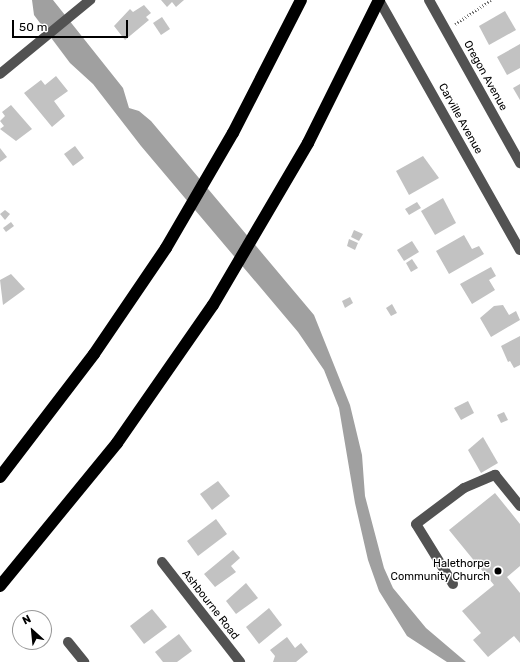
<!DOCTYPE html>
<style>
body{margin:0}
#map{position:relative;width:520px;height:662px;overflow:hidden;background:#fff;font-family:Rubik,sans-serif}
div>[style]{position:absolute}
.water>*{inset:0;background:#a0a0a0}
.building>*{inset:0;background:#c2c2c2}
.path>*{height:2.5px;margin-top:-1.25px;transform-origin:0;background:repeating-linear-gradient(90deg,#747474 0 1px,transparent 0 3px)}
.minor>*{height:10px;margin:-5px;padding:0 5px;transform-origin:5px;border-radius:5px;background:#525252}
.highway>*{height:12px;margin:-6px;padding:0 6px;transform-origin:6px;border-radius:6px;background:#000}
.dots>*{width:11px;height:11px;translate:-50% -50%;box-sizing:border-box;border:2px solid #fff;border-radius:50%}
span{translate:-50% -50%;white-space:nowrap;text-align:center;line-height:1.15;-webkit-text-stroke:3px #fff;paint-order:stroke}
.street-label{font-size:11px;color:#000}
.poi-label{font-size:11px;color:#000}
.right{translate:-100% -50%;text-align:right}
.north{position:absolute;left:12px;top:610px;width:40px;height:40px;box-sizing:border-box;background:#fff;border:1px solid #999;border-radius:50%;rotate:333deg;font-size:11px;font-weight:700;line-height:16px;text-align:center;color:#000}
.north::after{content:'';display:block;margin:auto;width:14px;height:18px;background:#000;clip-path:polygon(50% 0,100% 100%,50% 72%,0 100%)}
.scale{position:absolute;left:12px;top:20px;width:116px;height:18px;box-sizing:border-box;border:2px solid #000;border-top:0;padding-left:5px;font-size:12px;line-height:14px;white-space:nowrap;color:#000;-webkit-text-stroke:3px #fff;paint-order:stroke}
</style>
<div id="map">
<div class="water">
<i style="clip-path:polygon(32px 0,53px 0,123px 88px,129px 108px,139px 111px,151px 121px,314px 315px,350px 405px,362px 455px,365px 496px,384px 568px,393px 588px,426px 628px,466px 662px,447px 662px,407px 636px,379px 591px,368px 560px,355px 503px,339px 408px,324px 370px,298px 332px,141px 146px,93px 84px,70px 63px,34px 15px)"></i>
</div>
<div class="building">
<i style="clip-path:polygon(161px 0,184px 0,176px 7px,172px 2px,167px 7px)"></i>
<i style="clip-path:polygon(144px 5px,151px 13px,146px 17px,149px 20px,125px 40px,114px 26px,130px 9px,133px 12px)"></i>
<i style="clip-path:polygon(505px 11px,516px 30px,489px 45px,479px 26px)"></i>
<i style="clip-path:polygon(162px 17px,170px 29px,161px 35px,153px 23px)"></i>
<i style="clip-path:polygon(520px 44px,520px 68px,507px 75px,497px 57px)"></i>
<i style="clip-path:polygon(56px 76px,68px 91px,54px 101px,65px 116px,52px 127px,24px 93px,41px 80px,45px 85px)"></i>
<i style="clip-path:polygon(520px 84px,520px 100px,513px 88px)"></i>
<i style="clip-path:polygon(11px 105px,32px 129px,16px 141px,0 129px,4px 126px,0 121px,5px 116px,2px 112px)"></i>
<i style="clip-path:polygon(75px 146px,84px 158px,73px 166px,64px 154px)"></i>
<i style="clip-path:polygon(0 148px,7px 157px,0 162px)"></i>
<i style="clip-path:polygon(423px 156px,439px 178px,409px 195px,396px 171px)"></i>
<i style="clip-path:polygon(443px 198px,456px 223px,435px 235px,421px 211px)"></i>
<i style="clip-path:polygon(417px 202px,421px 208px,409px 215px,405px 209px)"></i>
<i style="clip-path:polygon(5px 210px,10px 214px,5px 220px,0 214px)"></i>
<i style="clip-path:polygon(11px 222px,14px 226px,6px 232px,3px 228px)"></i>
<i style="clip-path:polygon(354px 230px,363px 234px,359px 241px,351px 237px)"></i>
<i style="clip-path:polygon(464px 235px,472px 249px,479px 246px,484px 254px,449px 274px,436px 251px)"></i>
<i style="clip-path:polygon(349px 239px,358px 243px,355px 250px,347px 246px)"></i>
<i style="clip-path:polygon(412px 241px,419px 252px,404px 261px,397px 250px)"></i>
<i style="clip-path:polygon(412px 259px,418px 268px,411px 272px,406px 263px)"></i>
<i style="clip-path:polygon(491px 267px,496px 276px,489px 280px,495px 290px,472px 304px,460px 284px)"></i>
<i style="clip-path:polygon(11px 274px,25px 289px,3px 305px,0 280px)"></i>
<i style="clip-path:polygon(350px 297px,353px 303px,345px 308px,342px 301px)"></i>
<i style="clip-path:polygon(392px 304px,397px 313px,391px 316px,386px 308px)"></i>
<i style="clip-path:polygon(503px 305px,509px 315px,516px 311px,520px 320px,491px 337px,480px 318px,494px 306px)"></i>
<i style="clip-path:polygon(520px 336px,520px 365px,514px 368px,510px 361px,508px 362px,501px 346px)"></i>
<i style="clip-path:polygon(468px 401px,474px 413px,461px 420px,454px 408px)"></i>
<i style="clip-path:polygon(504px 412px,508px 420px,501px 423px,497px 415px)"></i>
<i style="clip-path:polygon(483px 437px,498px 463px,481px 473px,468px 450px)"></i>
<i style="clip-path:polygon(218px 481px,230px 496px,212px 510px,200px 494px)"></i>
<i style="clip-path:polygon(495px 493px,520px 524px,520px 566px,507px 577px,520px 593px,520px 643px,514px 636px,488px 657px,473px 640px,481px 633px,462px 611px,494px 585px,449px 530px)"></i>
<i style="clip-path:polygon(216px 519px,227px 534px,198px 556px,187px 541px)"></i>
<i style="clip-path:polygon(233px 550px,240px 558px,231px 566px,236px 572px,215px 587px,204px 574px)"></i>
<i style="clip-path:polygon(246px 583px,258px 598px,236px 614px,226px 601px)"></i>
<i style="clip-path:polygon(269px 608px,282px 625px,259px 644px,246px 627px)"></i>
<i style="clip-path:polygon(152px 609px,167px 627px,144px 644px,130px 626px)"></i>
<i style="clip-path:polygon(179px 634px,192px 651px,177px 662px,163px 662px,155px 652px)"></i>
<i style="clip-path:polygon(287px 637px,295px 648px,301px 643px,308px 652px,296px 662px,273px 662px,275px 656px,270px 650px)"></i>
</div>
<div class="path">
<i style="left:455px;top:24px;width:43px;rotate:-33.7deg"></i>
</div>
<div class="minor">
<i style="left:379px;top:0;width:287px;rotate:60.6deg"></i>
<i style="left:429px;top:0;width:187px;rotate:60.8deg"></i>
<i style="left:0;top:74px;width:117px;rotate:-39.4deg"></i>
<i style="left:162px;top:562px;width:127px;rotate:52deg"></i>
<i style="left:453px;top:584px;width:70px;rotate:-121.7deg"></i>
<i style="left:416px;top:524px;width:60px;rotate:-36.9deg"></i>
<i style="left:464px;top:488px;width:34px;rotate:-23deg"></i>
<i style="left:495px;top:475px;width:40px;rotate:51deg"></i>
<i style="left:68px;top:642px;width:26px;rotate:51deg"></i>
</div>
<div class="highway">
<i style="left:0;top:477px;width:155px;rotate:-52.6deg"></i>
<i style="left:94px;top:354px;width:128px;rotate:-55.8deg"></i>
<i style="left:166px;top:248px;width:133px;rotate:-59.8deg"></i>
<i style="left:233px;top:133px;width:149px;rotate:-62.9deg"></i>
<i style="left:0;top:586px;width:185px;rotate:-50.7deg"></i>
<i style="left:117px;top:443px;width:168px;rotate:-55.2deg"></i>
<i style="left:213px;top:305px;width:188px;rotate:-59.6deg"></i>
<i style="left:308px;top:143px;width:160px;rotate:-63.6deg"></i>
</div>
<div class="dots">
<i style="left:498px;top:571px;background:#000"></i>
</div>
<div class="street-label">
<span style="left:485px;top:76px;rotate:61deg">Oregon Avenue</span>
<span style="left:460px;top:119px;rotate:61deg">Carville Avenue</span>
<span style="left:210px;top:605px;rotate:52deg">Ashbourne Road</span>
</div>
<div class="poi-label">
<span class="right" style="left:490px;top:571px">Halethorpe<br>Community Church</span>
</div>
<div class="north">N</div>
<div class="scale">50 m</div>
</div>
